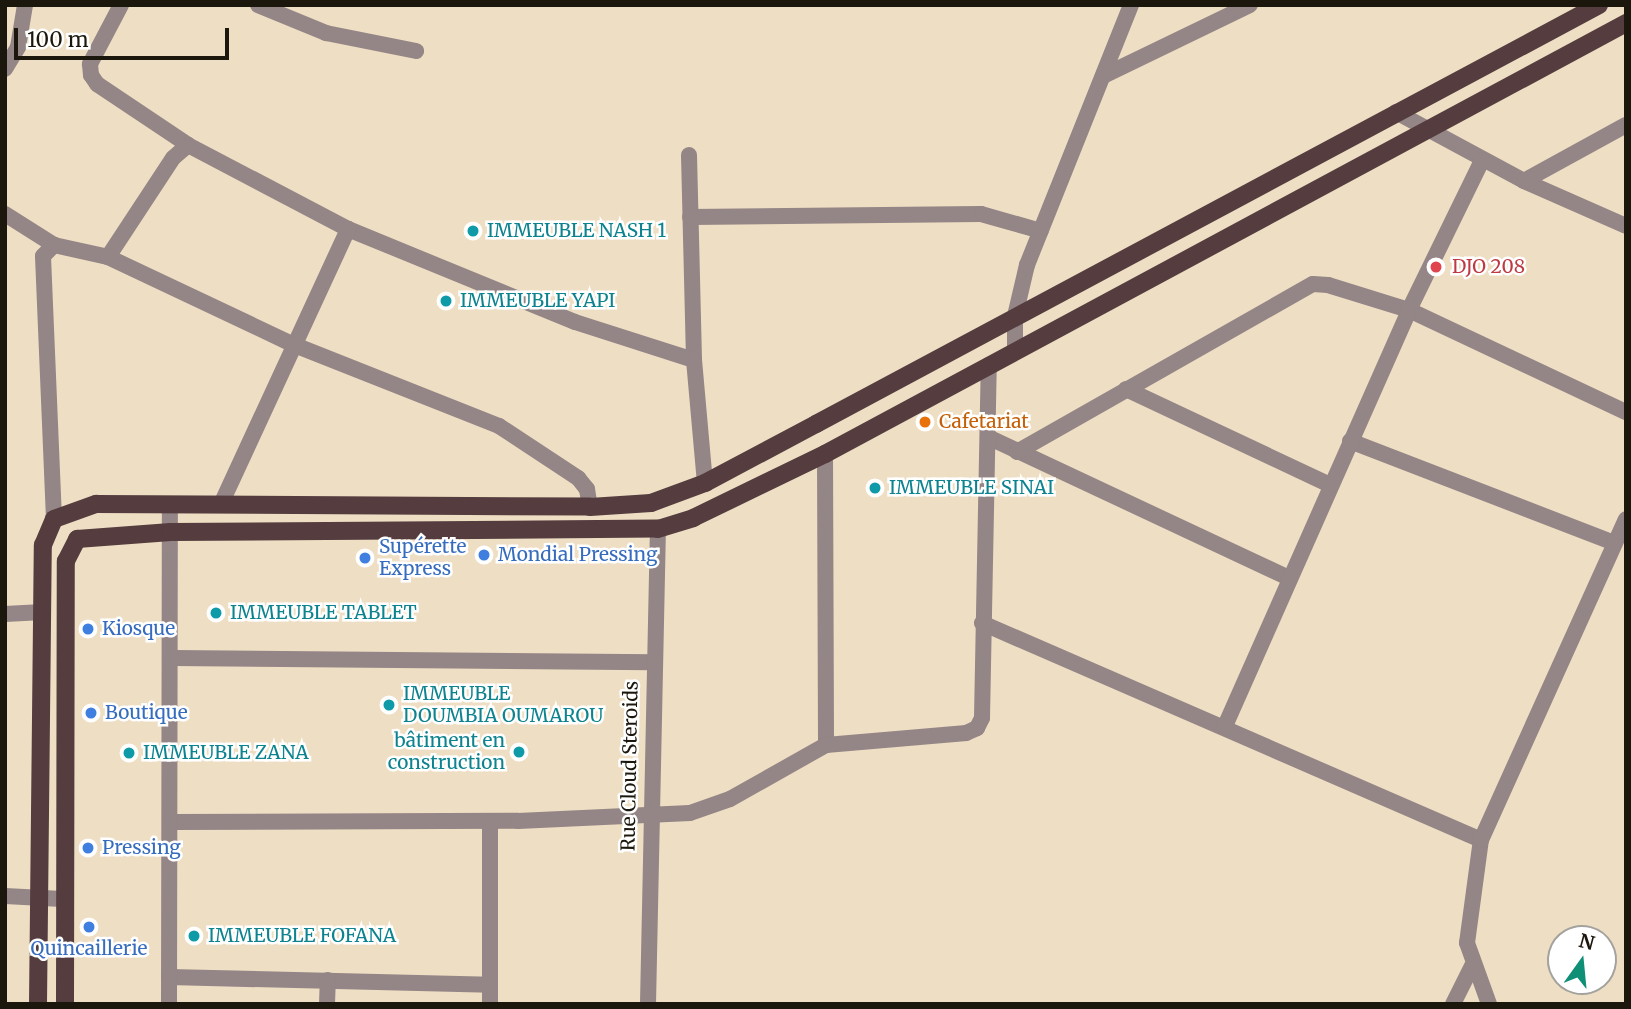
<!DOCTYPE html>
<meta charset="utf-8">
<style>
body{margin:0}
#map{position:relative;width:1631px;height:1009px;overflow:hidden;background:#eedec3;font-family:Merriweather,serif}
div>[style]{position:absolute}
.minor>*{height:16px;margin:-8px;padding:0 8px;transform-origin:8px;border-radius:8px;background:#948586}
.major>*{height:18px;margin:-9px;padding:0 9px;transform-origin:9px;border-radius:9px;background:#543c3f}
.dots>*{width:19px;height:19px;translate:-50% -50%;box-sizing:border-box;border:4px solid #fff;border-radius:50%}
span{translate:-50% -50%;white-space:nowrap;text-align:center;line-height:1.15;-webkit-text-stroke:5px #fff;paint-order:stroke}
.culture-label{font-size:19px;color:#0d838f}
.left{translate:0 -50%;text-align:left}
.right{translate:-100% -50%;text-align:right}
.health-label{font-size:19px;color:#be3a42}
.food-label{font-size:19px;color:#c56008}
.shop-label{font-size:19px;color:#366cbe}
.street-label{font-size:19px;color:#1c170d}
.frame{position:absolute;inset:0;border:7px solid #1c170d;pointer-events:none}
.north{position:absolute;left:1547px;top:925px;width:70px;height:70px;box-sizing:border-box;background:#fff;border:2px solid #a4a29e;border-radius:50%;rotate:15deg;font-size:19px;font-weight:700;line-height:28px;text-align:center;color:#1c170d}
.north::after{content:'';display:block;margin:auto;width:24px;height:32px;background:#0f8f76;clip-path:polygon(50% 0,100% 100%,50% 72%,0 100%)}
.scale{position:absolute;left:14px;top:28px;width:215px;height:32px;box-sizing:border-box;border:4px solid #1c170d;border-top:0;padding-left:9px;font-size:21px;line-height:24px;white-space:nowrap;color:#1c170d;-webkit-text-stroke:5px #fff;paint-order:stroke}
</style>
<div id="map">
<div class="minor">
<i style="left:121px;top:5px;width:67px;rotate:117.7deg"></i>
<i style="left:90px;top:64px;width:11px;rotate:85deg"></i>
<i style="left:91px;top:75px;width:11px;rotate:56deg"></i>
<i style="left:97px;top:84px;width:110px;rotate:33.8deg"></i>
<i style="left:258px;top:5px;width:74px;rotate:22.4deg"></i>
<i style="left:326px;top:33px;width:92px;rotate:11.3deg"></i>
<i style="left:5px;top:69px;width:26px;rotate:-59deg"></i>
<i style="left:18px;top:47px;width:43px;rotate:-80.5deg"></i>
<i style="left:1103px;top:76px;width:163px;rotate:-25.8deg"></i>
<i style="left:1396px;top:112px;width:145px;rotate:28.3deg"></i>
<i style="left:1524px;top:181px;width:111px;rotate:23.8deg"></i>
<i style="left:689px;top:155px;width:205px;rotate:88.6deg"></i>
<i style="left:694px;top:360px;width:123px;rotate:84.9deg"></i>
<i style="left:1524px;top:181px;width:116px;rotate:-28.8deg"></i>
<i style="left:5px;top:214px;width:58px;rotate:32.3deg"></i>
<i style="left:690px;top:217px;width:291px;rotate:-0.6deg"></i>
<i style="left:981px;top:214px;width:62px;rotate:15.8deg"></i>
<i style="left:108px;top:257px;width:118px;rotate:-56.7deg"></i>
<i style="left:173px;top:158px;width:20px;rotate:-41deg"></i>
<i style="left:188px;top:145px;width:181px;rotate:27.7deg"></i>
<i style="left:348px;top:229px;width:245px;rotate:22.3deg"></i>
<i style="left:575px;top:322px;width:125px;rotate:17.7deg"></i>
<i style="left:1015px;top:351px;width:35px;rotate:-90deg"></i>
<i style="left:1015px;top:316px;width:52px;rotate:-76.8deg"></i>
<i style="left:1027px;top:265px;width:280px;rotate:-68.2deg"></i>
<i style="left:1126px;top:389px;width:225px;rotate:25.2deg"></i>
<i style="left:990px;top:438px;width:330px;rotate:25.1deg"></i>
<i style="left:1350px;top:441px;width:283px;rotate:21.1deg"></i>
<i style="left:1017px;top:452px;width:340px;rotate:-29.6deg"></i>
<i style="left:1313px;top:284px;width:15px;rotate:4deg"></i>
<i style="left:1328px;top:285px;width:85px;rotate:17.2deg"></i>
<i style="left:1409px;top:310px;width:240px;rotate:25.2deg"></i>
<i style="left:825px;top:454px;width:291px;rotate:89.8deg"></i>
<i style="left:222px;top:502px;width:301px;rotate:-65.2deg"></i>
<i style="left:54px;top:519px;width:263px;rotate:-92.4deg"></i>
<i style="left:43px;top:256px;width:16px;rotate:-45deg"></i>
<i style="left:54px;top:245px;width:55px;rotate:12.5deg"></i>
<i style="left:108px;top:257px;width:204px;rotate:25.3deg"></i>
<i style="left:292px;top:344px;width:223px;rotate:21.6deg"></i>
<i style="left:499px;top:426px;width:95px;rotate:33.4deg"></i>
<i style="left:578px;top:478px;width:14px;rotate:51deg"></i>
<i style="left:587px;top:489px;width:18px;rotate:81deg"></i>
<i style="left:5px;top:614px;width:38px;rotate:-3deg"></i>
<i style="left:982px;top:623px;width:544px;rotate:23.5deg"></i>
<i style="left:173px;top:658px;width:480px;rotate:0.5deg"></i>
<i style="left:1225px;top:726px;width:455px;rotate:-66.1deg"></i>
<i style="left:1409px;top:310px;width:167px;rotate:-64deg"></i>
<i style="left:172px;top:822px;width:346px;rotate:-0.2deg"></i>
<i style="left:518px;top:821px;width:172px;rotate:-2.7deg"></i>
<i style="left:690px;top:813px;width:42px;rotate:-19.3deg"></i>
<i style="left:730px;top:799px;width:110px;rotate:-29.4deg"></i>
<i style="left:826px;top:745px;width:141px;rotate:-4.9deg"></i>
<i style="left:966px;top:733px;width:12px;rotate:-24deg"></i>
<i style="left:977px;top:728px;width:11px;rotate:-63deg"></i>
<i style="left:982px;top:718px;width:353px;rotate:-88.9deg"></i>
<i style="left:5px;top:896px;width:57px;rotate:3deg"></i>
<i style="left:169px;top:977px;width:321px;rotate:1.4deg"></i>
<i style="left:169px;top:1004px;width:499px;rotate:-89.9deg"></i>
<i style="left:327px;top:1004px;width:24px;rotate:-88deg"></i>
<i style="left:490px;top:1004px;width:183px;rotate:-90deg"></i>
<i style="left:648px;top:1004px;width:475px;rotate:-88.8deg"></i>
<i style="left:1453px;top:1004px;width:42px;rotate:-63.4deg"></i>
<i style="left:1489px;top:1004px;width:65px;rotate:-109.8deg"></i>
<i style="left:1467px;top:943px;width:104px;rotate:-82.3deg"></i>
<i style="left:1481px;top:840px;width:352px;rotate:-65.7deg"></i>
</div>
<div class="major">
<i style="left:38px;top:1004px;width:459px;rotate:-89.4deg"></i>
<i style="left:43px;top:545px;width:28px;rotate:-67deg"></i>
<i style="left:54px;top:519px;width:45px;rotate:-19.7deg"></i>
<i style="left:96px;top:504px;width:494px;rotate:0.3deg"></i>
<i style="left:590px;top:507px;width:61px;rotate:-3.8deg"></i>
<i style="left:651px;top:503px;width:58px;rotate:-20.3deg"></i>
<i style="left:705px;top:483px;width:126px;rotate:-28deg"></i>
<i style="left:816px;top:424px;width:888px;rotate:-28.15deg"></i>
<i style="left:65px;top:1004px;width:443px;rotate:-89.9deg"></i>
<i style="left:66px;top:561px;width:25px;rotate:-63deg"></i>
<i style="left:77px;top:539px;width:94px;rotate:-4.3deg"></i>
<i style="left:171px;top:532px;width:487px;rotate:-0.4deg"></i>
<i style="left:658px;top:529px;width:37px;rotate:-17deg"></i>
<i style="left:693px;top:518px;width:147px;rotate:-25.9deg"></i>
<i style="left:825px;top:454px;width:910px;rotate:-28.28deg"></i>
</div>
<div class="dots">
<i style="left:473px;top:231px;background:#0f9aa8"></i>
<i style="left:1436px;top:267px;background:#e0444e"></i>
<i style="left:446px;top:301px;background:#0f9aa8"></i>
<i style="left:925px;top:422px;background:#e8710a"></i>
<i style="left:875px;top:488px;background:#0f9aa8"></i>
<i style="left:484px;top:555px;background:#3f7fe0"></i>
<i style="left:365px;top:558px;background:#3f7fe0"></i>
<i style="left:216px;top:613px;background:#0f9aa8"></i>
<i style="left:88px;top:629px;background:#3f7fe0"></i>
<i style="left:389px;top:705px;background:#0f9aa8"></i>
<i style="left:91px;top:713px;background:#3f7fe0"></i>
<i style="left:519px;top:752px;background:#0f9aa8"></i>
<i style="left:129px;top:753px;background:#0f9aa8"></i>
<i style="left:88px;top:848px;background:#3f7fe0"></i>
<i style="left:89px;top:927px;background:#3f7fe0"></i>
<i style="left:194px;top:936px;background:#0f9aa8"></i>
</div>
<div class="culture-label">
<span class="left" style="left:487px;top:231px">IMMEUBLE NASH 1</span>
<span class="left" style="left:460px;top:301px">IMMEUBLE YAPI</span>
<span class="left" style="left:889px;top:488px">IMMEUBLE SINAI</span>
<span class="left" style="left:230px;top:613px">IMMEUBLE TABLET</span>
<span class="left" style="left:403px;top:705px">IMMEUBLE<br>DOUMBIA OUMAROU</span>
<span class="right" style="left:505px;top:752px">bâtiment en<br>construction</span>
<span class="left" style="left:143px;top:753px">IMMEUBLE ZANA</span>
<span class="left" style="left:208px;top:936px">IMMEUBLE FOFANA</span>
</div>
<div class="health-label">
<span class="left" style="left:1452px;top:267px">DJO 208</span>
</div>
<div class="food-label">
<span class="left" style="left:939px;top:422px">Cafetariat</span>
</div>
<div class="shop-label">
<span class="left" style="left:379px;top:558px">Supérette<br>Express</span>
<span class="left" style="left:498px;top:555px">Mondial Pressing</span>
<span class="left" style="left:102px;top:629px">Kiosque</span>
<span class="left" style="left:105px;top:713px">Boutique</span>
<span class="left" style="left:102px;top:848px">Pressing</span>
<span style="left:89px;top:949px">Quincaillerie</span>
</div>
<div class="street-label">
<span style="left:630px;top:766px;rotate:-89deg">Rue Cloud Steroids</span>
</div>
<div class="frame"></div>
<div class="north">N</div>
<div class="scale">100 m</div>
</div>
